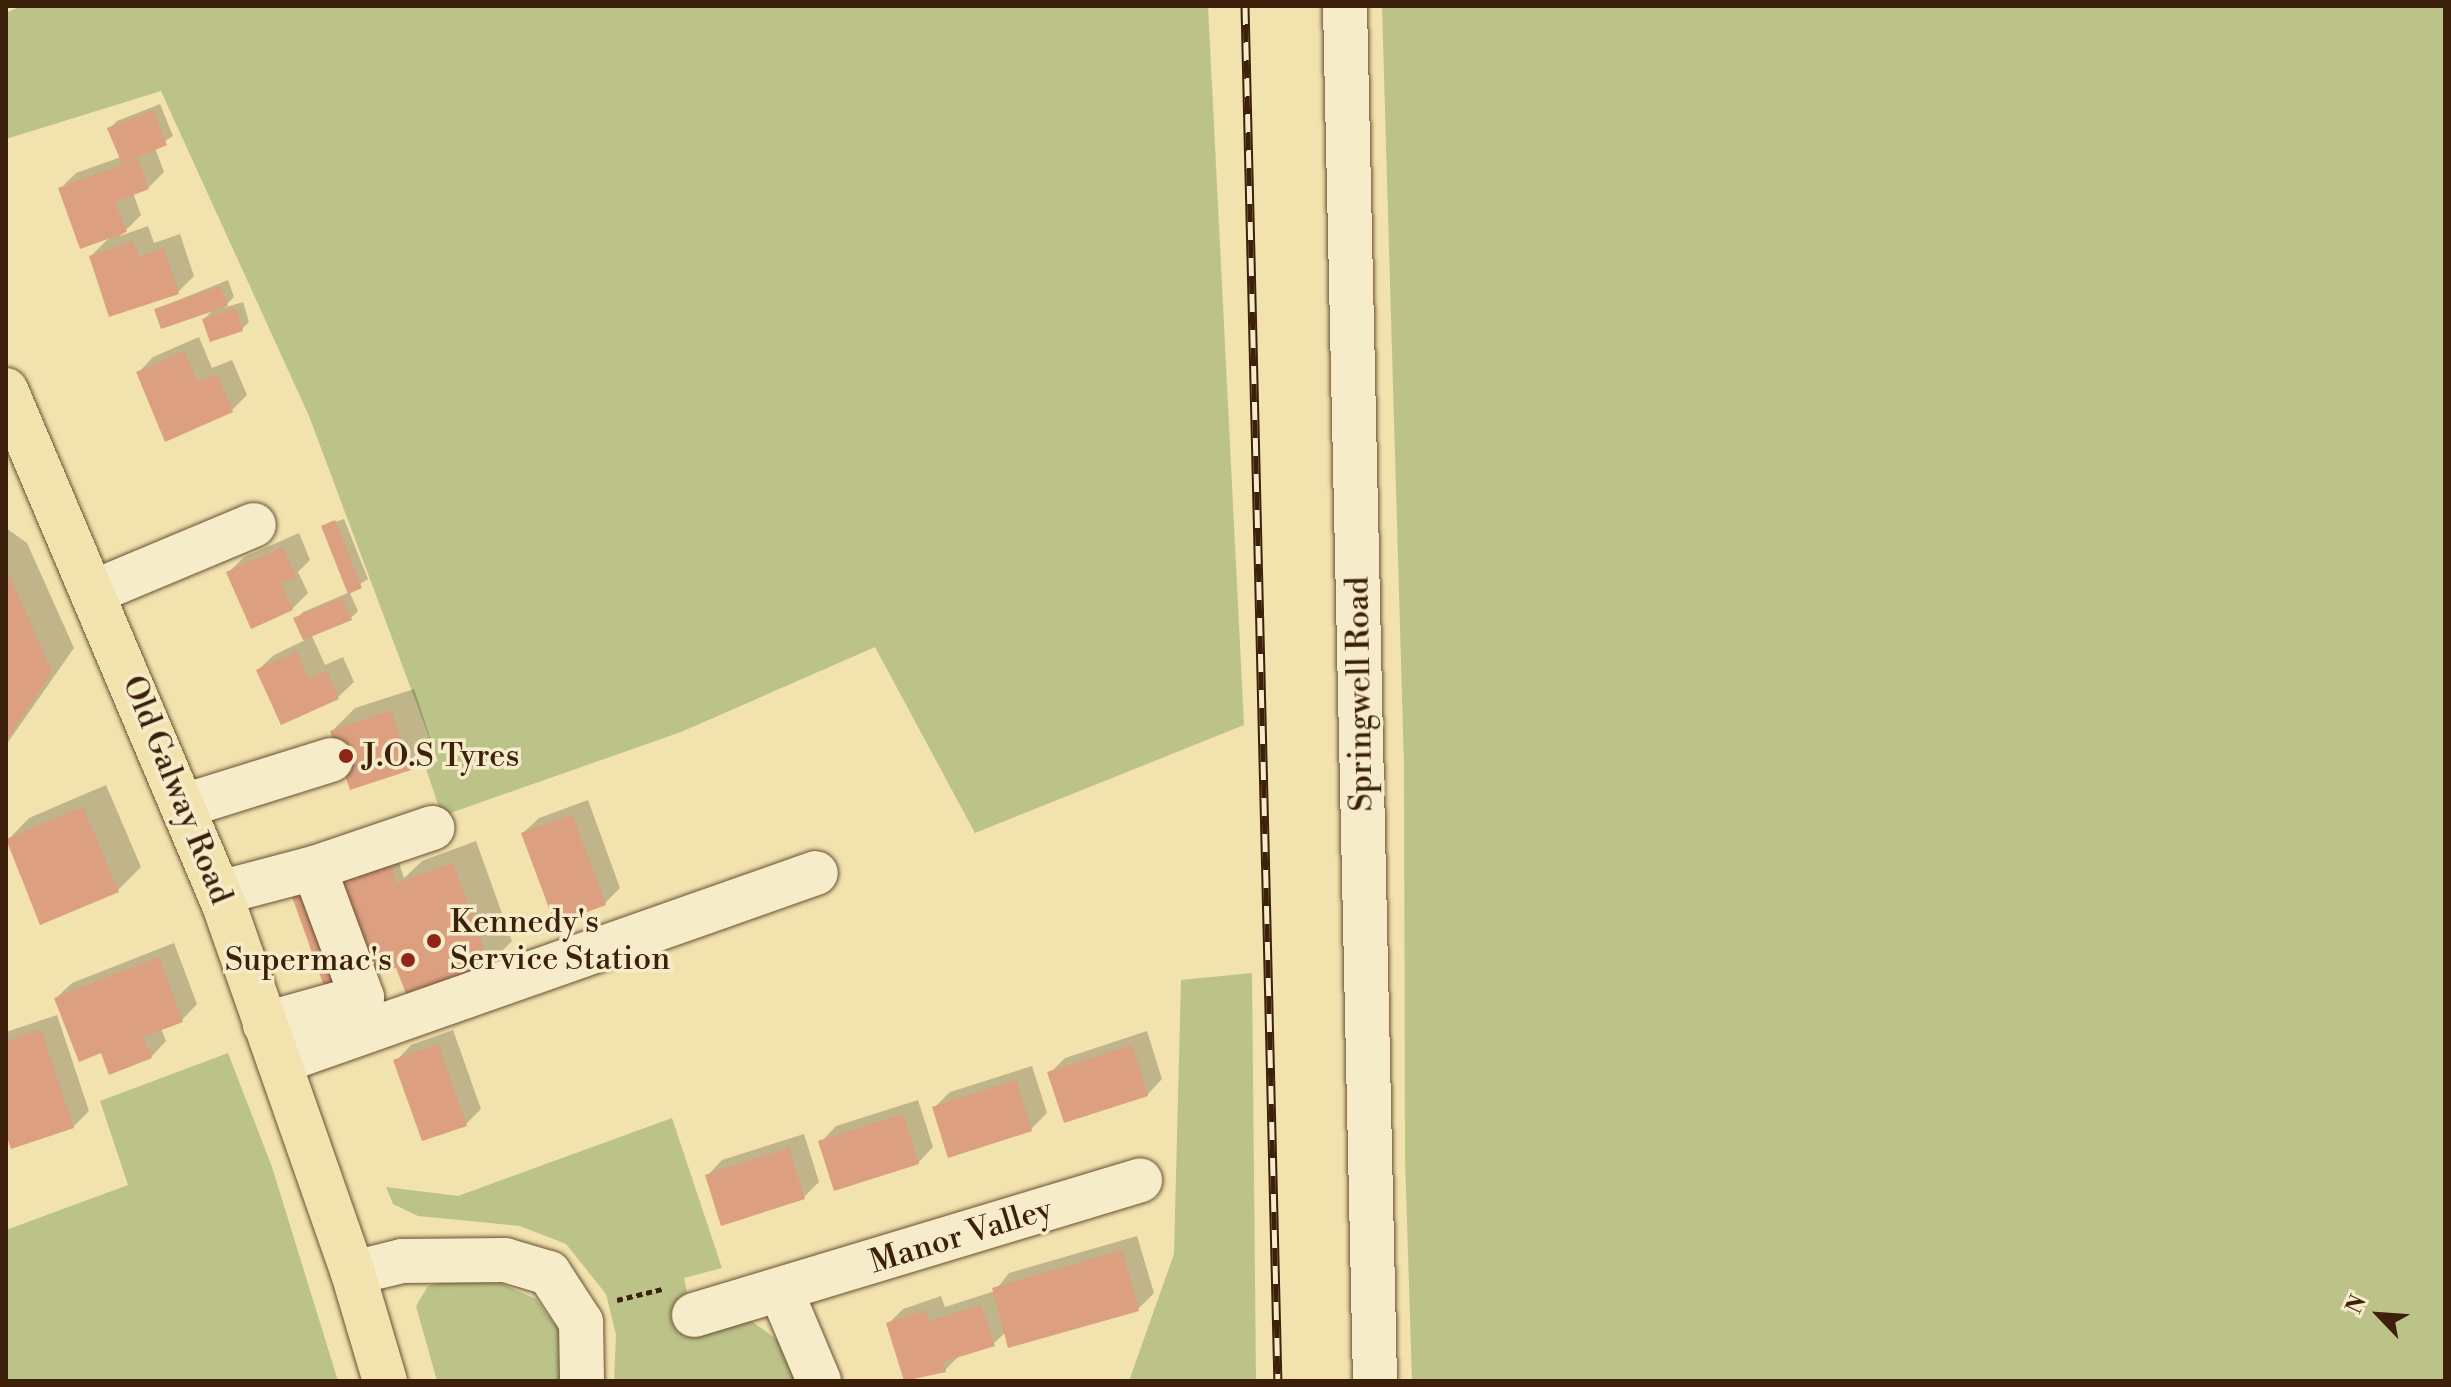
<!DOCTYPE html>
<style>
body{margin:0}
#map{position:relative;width:2451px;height:1387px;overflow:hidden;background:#f1e2ae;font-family:"Libre Bodoni",serif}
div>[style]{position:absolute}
.green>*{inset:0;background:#bbc389}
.shadow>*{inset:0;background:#0003}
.building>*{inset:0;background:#dc9f80}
.path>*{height:5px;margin-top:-2.5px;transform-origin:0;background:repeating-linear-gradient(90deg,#3d200a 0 6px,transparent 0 10px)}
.roads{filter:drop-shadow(0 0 2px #6a5033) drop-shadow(0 0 2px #6a5033)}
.minor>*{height:44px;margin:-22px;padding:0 22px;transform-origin:22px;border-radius:22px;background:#f6ecca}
.major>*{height:44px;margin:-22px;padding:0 22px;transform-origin:22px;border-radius:22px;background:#f1e2ae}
.rail>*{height:9px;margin-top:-4.5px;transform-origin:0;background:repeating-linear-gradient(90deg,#f6ecca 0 18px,#3d200a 0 36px);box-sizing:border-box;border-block:2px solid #3d200a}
.dots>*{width:22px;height:22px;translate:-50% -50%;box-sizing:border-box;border:4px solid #f6ecca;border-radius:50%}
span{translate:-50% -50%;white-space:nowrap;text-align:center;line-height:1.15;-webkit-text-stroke:7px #f6ecca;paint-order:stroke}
.street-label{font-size:32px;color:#3d200a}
.poi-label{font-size:32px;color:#3d200a}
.left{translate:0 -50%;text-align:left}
.right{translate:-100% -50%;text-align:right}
.frame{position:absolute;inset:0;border:8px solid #3d200a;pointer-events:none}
.north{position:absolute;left:2339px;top:1275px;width:80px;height:80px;-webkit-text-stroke:6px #f6ecca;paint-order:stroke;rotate:295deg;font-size:22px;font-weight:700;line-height:32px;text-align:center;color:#3d200a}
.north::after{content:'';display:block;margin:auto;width:28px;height:36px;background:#3d200a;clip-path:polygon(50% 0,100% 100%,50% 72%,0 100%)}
</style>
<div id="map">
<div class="green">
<i style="clip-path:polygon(21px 6px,1208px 6px,1244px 725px,975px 833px,875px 647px,681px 732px,442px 816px,425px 766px,438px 761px,309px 416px,161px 91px,6px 139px,6px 13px)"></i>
<i style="clip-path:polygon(1382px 6px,2445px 6px,2445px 1381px,1412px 1381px,1405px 1158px,1404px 765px)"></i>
<i style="clip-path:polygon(1252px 973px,1256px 1381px,1129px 1381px,1174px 1254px,1181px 980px)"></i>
<i style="clip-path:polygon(228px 1053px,272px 1167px,338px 1381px,6px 1381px,6px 1230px,128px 1185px,100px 1101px)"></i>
<i style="clip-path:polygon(672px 1118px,722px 1268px,684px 1278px,694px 1327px,751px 1321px,779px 1341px,798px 1381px,614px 1381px,616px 1335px,606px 1294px,566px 1244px,520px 1226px,418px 1216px,393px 1204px,386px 1187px,458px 1196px)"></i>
<i style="clip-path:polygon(446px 1281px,500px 1283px,536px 1299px,554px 1324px,561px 1321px,562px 1381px,437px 1381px,416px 1306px,428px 1286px)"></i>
</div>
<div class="shadow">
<i style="clip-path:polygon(160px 104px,173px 136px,155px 148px,164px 172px,148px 188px,133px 193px,141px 215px,120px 236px,148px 226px,154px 243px,180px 234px,194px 276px,178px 292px,91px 256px,111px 236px,60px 189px,76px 173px,121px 157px,109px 129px,117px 121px)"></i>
<i style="clip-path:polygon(228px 280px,234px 297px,223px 308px,243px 302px,249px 322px,242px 329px,204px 319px,215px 308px,156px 309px)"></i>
<i style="clip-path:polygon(199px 337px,212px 368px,232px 360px,247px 395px,232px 410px,138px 373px,153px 357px)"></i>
<i style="clip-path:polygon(344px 519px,368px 579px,349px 591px,358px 611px,351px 618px,311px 634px,325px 665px,343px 657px,354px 682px,338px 697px,258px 670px,274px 655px,305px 640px,296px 619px,303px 612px,350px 592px,323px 526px)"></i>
<i style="clip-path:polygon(6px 528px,27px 543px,74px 648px,6px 745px)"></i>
<i style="clip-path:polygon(299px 533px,310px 560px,298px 572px,308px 593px,292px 609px,228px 573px,244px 557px)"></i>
<i style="clip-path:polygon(414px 689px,433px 746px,410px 769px,332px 731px,355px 708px)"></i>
<i style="clip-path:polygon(106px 785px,141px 867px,118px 890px,41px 922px,7px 841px,29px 818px)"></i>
<i style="clip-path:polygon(588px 800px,620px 888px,605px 903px,523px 833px,539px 818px)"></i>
<i style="clip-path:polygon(476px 841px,512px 941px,489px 964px,397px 964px,327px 990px,395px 851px,404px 878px,422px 861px)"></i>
<i style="clip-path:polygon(174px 943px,197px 1004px,182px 1020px,161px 1028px,166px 1041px,151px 1057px,102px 1051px,56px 998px,72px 983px)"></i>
<i style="clip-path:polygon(57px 1015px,89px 1111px,73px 1127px,6px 1129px,6px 1032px)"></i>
<i style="clip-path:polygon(453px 1030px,481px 1109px,466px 1124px,396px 1061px,411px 1045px)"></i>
<i style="clip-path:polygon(1147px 1031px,1162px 1079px,1147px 1095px,1050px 1073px,1065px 1058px)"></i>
<i style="clip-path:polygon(1032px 1066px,1047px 1113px,1031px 1129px,934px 1108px,950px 1092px)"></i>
<i style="clip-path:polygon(918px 1100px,933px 1147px,918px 1163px,821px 1142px,836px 1126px)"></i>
<i style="clip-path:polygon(804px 1134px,819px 1182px,804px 1197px,707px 1176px,722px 1160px)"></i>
<i style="clip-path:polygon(1137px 1236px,1154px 1293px,1138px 1309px,1006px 1332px,993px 1344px,960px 1355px,945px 1370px,906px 1381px,888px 1324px,903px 1309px,941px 1296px,945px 1307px,995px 1291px,1009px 1273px)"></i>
</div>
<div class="building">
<i style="clip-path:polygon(153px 110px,167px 145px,122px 164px,107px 128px)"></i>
<i style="clip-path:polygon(138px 159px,149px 189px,115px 202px,127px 232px,80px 249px,58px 188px)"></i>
<i style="clip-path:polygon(133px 241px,139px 257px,164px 248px,179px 294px,109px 317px,89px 256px)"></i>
<i style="clip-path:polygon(221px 286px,228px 306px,161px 329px,154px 309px)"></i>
<i style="clip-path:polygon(236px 308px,243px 331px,210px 342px,202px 319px)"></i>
<i style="clip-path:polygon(184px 351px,197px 382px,217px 374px,233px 412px,165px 442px,136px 372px)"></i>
<i style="clip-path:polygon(335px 520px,362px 588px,348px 594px,321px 526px)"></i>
<i style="clip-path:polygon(283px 547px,296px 577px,281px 583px,293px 610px,251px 629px,226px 572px)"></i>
<i style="clip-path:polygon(6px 568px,52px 672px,6px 741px)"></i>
<i style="clip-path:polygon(342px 598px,352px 620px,303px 640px,293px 618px)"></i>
<i style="clip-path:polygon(297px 651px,309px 679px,327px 671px,339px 699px,281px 725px,256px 670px)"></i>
<i style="clip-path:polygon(391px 710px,411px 770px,350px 790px,330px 731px)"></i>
<i style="clip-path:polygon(83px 807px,119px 892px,40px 925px,6px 839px)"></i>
<i style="clip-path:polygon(572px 814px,606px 905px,555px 924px,521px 833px)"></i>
<i style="clip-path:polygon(388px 857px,397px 883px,453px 863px,490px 965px,407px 996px,396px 968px,326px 992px,290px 891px)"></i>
<i style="clip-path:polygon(159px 957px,183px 1022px,143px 1037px,152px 1058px,109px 1075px,101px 1053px,79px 1062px,54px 998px)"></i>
<i style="clip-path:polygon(41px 1029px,74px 1128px,11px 1149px,6px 1135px,6px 1041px)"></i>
<i style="clip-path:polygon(438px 1044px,467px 1126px,422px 1141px,393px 1060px)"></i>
<i style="clip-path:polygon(1132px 1045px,1148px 1096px,1064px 1123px,1047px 1072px)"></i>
<i style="clip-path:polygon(1016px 1080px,1032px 1131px,948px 1158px,932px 1107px)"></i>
<i style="clip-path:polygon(903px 1114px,919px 1164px,834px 1191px,818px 1141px)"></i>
<i style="clip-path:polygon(789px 1148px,805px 1199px,721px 1226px,705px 1175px)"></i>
<i style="clip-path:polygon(1122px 1250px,1139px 1311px,1008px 1348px,992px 1288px)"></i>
<i style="clip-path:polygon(981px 1305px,995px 1346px,943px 1362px,946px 1372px,904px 1381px,886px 1323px,926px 1310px,930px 1321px)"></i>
</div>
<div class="path">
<i style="left:617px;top:1300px;width:46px;rotate:-13.7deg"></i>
</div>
<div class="roads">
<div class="minor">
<i style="left:1345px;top:6px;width:1375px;rotate:88.75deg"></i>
<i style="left:96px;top:591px;width:171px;rotate:-22.7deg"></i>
<i style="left:184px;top:806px;width:154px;rotate:-17.4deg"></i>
<i style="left:314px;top:868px;width:125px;rotate:-18.7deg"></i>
<i style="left:219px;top:893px;width:98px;rotate:-14.7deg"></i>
<i style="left:314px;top:868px;width:138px;rotate:69.6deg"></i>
<i style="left:362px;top:997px;width:101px;rotate:164.4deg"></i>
<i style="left:279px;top:1062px;width:569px;rotate:-19.39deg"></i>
<i style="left:353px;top:1273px;width:50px;rotate:-13.8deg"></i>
<i style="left:402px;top:1261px;width:103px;rotate:-0.6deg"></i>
<i style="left:505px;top:1260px;width:46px;rotate:16.5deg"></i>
<i style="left:549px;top:1273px;width:59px;rotate:56.9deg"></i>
<i style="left:581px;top:1322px;width:59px;rotate:89deg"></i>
<i style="left:781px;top:1291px;width:98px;rotate:67.1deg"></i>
<i style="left:694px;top:1315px;width:466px;rotate:-16.8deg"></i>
</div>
<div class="major">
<i style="left:6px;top:390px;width:559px;rotate:67.06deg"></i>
<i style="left:224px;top:905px;width:390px;rotate:70.7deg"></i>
<i style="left:353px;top:1273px;width:113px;rotate:73.5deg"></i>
</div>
</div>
<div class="rail">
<i style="left:1245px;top:6px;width:1375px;rotate:88.63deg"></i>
</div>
<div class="dots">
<i style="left:346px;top:756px;background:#8f2418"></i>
<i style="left:434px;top:941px;background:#8f2418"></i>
<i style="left:408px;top:960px;background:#8f2418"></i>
</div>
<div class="street-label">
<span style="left:1360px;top:694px;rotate:-91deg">Springwell Road</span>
<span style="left:177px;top:790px;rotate:68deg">Old Galway Road</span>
<span style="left:961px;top:1236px;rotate:-17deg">Manor Valley</span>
</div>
<div class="poi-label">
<span class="left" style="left:362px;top:756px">J.O.S Tyres</span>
<span class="left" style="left:450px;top:941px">Kennedy's<br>Service Station</span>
<span class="right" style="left:392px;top:960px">Supermac's</span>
</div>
<div class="frame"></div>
<div class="north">N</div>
</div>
